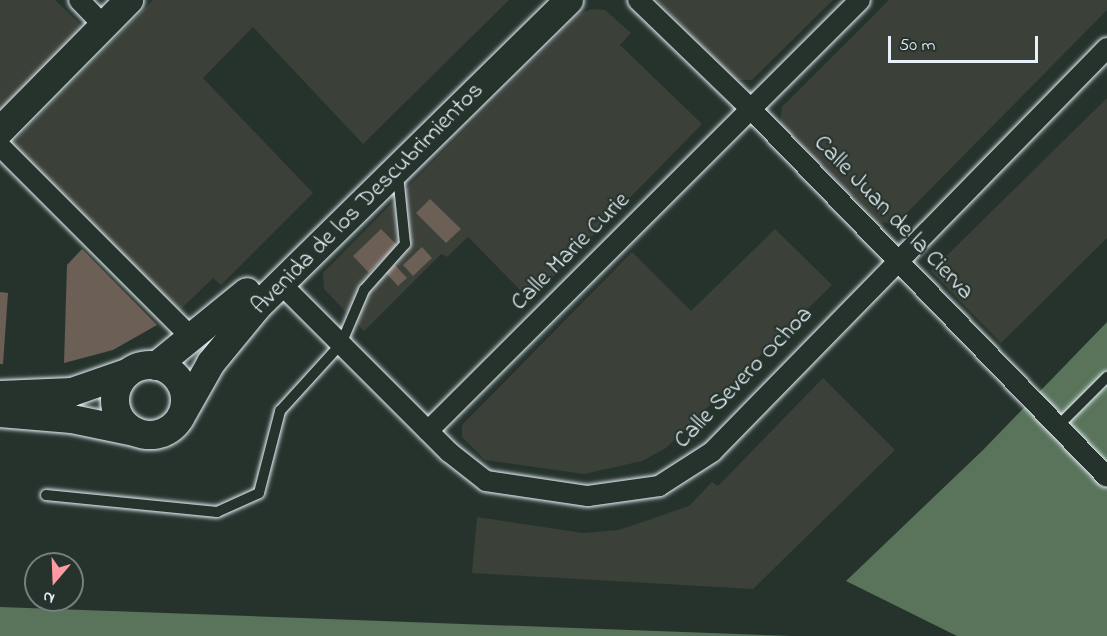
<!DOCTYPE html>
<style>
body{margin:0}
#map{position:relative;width:1107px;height:636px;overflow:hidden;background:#26332d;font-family:"Indie Flower",sans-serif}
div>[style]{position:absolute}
.built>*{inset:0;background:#3b4039}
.green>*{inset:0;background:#59745b}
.building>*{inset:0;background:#6b5f56}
.roads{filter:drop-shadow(0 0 2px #e8f1f8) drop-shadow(0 0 2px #e8f1f8)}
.lane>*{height:10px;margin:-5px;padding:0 5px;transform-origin:5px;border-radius:5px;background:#26332d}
.street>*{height:20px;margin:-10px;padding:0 10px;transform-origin:10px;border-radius:10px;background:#26332d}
.secondary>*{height:28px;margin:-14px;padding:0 14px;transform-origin:14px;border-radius:14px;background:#26332d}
.secondary>.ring{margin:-14px;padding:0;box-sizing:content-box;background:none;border:28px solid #26332d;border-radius:50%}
span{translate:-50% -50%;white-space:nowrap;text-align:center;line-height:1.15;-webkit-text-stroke:4.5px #26332d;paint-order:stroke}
.street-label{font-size:24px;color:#e8f1f8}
.north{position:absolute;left:24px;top:552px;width:60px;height:60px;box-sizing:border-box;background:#26332d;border:2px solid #747f7e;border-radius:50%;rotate:199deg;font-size:16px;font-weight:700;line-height:24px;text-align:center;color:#e8f1f8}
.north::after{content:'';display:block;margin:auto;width:21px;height:27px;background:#ff9aa2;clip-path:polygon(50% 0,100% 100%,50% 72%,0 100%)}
.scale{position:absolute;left:888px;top:36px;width:150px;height:27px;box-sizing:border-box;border:3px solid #e8f1f8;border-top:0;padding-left:8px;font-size:18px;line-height:21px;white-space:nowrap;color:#e8f1f8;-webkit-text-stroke:4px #26332d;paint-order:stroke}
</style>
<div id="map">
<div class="built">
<i style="clip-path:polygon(0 0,55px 0,84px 28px,0 112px)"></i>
<i style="clip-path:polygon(153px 0,509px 0,363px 144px,253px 27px,203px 78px,313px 193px,221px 285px,213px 278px,178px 312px,11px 144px)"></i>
<i style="clip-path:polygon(657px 0,833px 0,752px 80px,736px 80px)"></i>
<i style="clip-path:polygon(889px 0,1107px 0,1107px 10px,896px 224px,879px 222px,780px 124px,782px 107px)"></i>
<i style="clip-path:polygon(592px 9px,605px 10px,631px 33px,620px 45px,702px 124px,530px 300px,468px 237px,447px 257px,441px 254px,364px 331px,324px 289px,323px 273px,579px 14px)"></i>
<i style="clip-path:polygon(1107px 98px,1107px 238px,1001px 343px,931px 271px)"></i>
<i style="clip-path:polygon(775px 229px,832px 285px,666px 448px,642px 461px,584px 474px,485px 460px,462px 437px,462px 425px,632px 252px,691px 311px)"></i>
<i style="clip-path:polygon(823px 378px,895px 450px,753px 589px,472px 573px,477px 517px,583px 533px,619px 530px,689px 506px,712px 482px,718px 486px)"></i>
</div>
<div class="green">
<i style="clip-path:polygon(1107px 322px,1107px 636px,957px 636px,846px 581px,983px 450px)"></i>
<i style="clip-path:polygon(0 607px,792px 636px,0 636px)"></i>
</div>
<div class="building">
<i style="clip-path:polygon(430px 199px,461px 229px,446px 243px,416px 213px)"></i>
<i style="clip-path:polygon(381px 229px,397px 245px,369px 273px,353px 256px)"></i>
<i style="clip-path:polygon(422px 247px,432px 258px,413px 276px,403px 265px)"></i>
<i style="clip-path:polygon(82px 249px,157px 325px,113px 350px,64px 363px,67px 265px)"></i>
<i style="clip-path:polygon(395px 265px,407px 278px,398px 286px,386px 273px)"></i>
<i style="clip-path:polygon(0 292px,8px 293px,3px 364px,0 364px)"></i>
</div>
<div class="roads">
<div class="lane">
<i style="left:1057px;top:427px;width:71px;rotate:-45deg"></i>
<i style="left:46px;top:495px;width:172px;rotate:5.7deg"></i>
<i style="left:217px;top:512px;width:46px;rotate:-24.3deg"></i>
<i style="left:259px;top:493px;width:85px;rotate:-75.6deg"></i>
<i style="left:280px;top:411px;width:91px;rotate:-47.7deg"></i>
<i style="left:341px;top:344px;width:59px;rotate:-66.9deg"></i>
<i style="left:364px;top:290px;width:62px;rotate:-48.3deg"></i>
<i style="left:405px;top:244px;width:69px;rotate:-95.8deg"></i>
</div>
<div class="street">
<i style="left:79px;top:0;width:36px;rotate:46deg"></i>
<i style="left:638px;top:0;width:156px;rotate:44deg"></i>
<i style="left:750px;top:108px;width:513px;rotate:45.95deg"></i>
<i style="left:0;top:146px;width:274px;rotate:45deg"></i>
<i style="left:281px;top:284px;width:238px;rotate:45deg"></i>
<i style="left:449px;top:452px;width:47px;rotate:38.1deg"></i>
<i style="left:486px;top:481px;width:103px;rotate:8.4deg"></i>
<i style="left:588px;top:496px;width:72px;rotate:-8deg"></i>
<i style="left:659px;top:486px;width:63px;rotate:-32.7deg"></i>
<i style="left:712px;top:452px;width:565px;rotate:-45.65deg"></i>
<i style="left:428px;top:431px;width:610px;rotate:-44.93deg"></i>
</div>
<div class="secondary">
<i style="left:0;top:131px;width:184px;rotate:-45.4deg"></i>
<i class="ring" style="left:115px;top:365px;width:42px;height:42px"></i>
<i style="left:156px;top:366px;width:117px;rotate:-39.1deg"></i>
<i style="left:0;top:395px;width:72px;rotate:-2.4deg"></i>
<i style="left:72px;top:392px;width:58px;rotate:-19.1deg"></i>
<i style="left:184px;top:411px;width:55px;rotate:-60.6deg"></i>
<i style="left:211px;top:363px;width:74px;rotate:-50.5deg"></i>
<i style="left:258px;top:306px;width:436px;rotate:-44.5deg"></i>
<i style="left:0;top:413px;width:72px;rotate:4.8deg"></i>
<i style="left:72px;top:419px;width:64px;rotate:11.7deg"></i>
</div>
</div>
<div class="street-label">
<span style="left:368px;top:199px;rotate:-45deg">Avenida de los Descubrimientos</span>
<span style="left:893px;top:218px;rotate:46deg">Calle Juan de la Cierva</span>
<span style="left:571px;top:252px;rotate:-45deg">Calle Marie Curie</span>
<span style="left:744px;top:378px;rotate:-46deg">Calle Severo Ochoa</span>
</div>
<div class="north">N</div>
<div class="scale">50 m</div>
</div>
